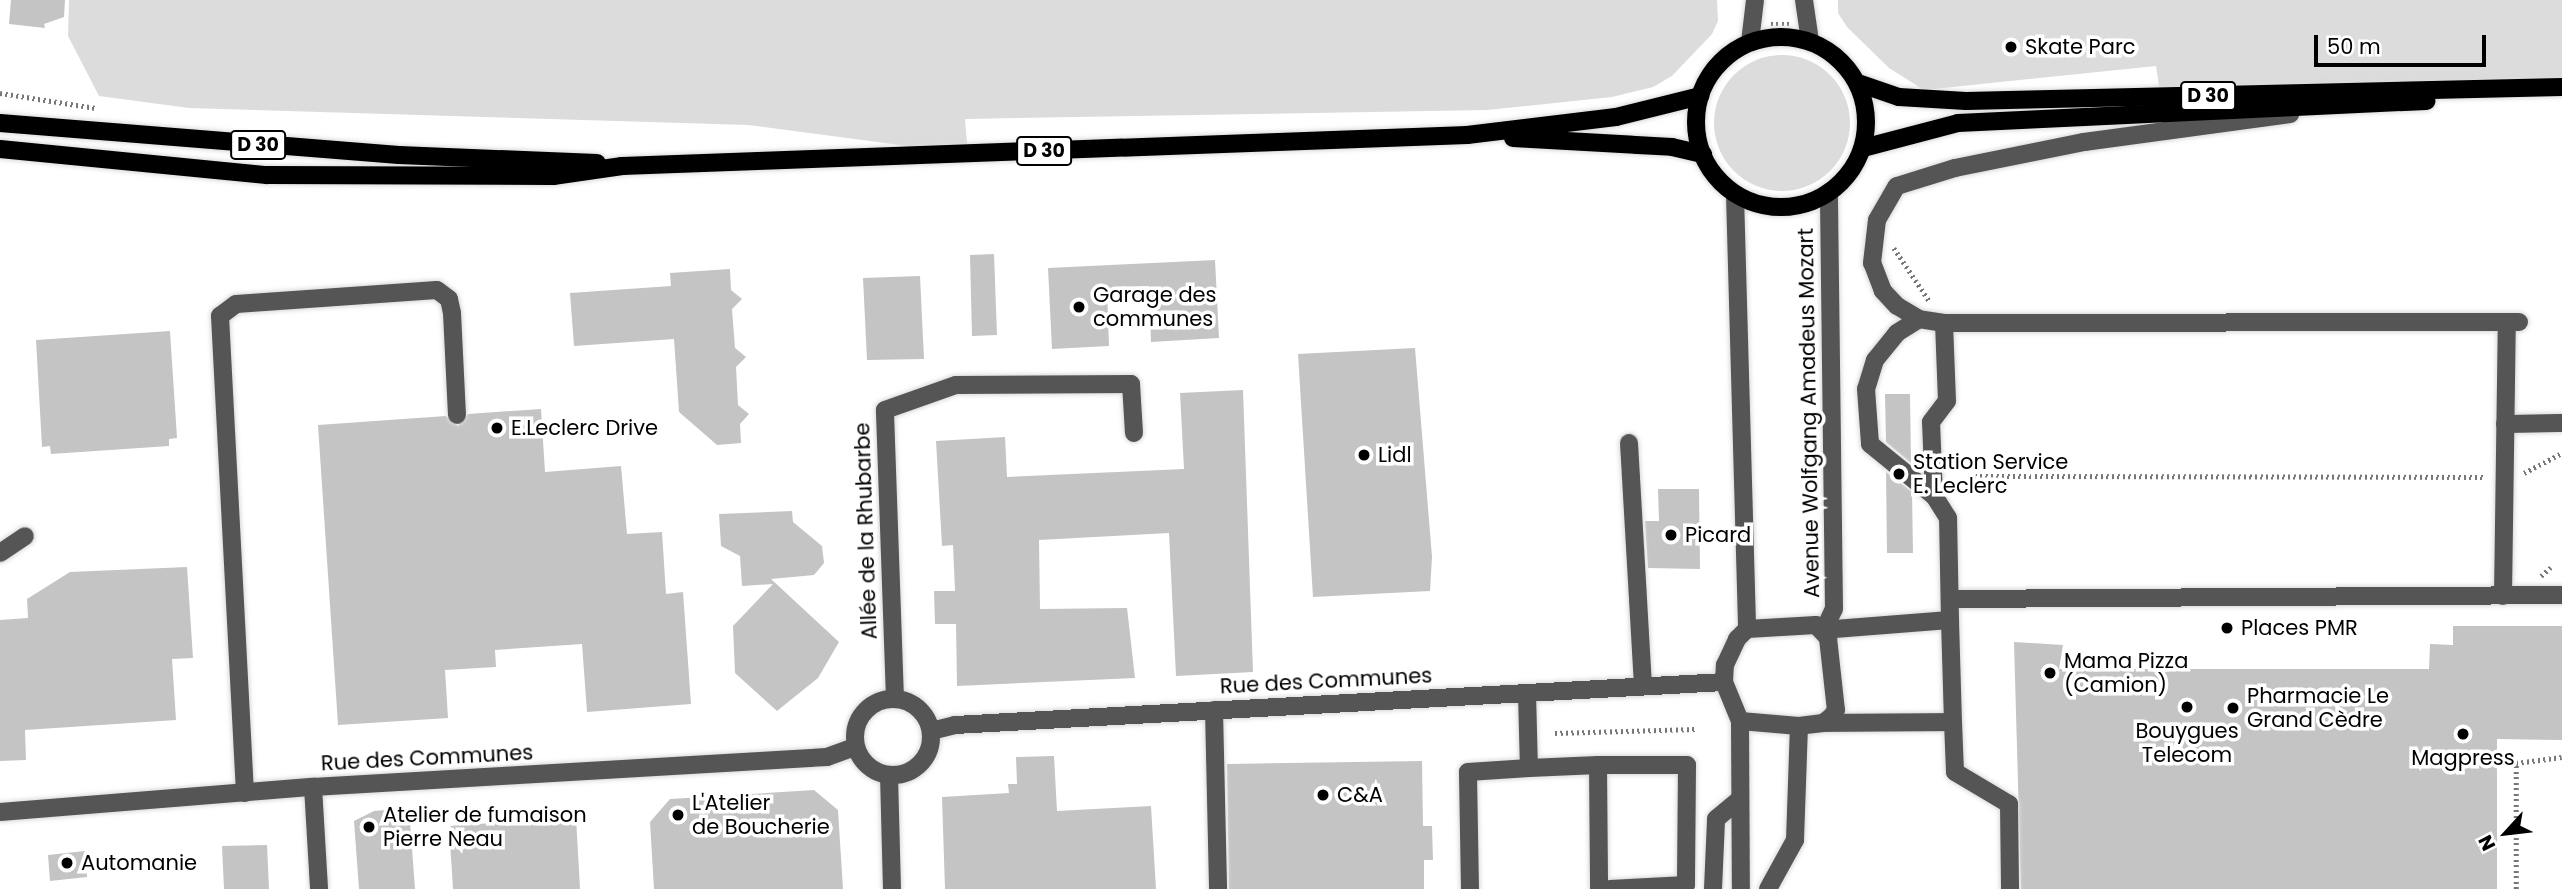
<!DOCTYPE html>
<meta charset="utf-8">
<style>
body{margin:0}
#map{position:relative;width:2562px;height:889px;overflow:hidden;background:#fff;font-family:Poppins,sans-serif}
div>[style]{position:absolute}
.green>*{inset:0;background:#dcdcdc}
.round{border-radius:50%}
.building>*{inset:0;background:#c4c4c4}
.path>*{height:4.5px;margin-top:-2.25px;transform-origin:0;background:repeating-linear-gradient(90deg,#777 0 2px,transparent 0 5.5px)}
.roads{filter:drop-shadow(0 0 2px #dbdbdb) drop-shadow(0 0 2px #dbdbdb)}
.minor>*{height:18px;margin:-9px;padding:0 9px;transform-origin:9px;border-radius:9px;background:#555}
.minor>.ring{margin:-9px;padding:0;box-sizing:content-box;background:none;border:18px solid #555;border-radius:50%}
.major>*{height:18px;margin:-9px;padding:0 9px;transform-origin:9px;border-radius:9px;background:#000}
.major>.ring{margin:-9px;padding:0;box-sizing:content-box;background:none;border:18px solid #000;border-radius:50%}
.dots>*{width:19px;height:19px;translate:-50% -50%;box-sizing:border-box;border:4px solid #fff;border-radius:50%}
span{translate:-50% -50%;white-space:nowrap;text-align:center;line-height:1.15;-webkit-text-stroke:7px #fff;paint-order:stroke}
.shield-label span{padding:2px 5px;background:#fff;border:2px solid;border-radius:5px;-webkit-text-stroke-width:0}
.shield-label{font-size:19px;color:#000;font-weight:700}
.poi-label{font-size:21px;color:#000}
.left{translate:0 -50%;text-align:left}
.street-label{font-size:21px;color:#000}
.north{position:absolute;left:2471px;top:798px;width:70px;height:70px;-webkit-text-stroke:5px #fff;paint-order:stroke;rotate:243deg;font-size:19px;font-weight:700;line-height:28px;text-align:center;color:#000}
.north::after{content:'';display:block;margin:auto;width:24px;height:32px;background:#000;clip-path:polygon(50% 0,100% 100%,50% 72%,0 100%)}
.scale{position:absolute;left:2314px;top:35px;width:172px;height:32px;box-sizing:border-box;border:4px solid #000;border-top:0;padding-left:9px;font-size:21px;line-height:24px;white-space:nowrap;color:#000;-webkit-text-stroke:5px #fff;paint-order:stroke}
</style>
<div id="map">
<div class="green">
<i style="clip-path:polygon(69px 0,1717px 0,1718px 21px,1712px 34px,1672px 76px,1653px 87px,1612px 97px,1487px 110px,965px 119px,968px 154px,748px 125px,189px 108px,99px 96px,68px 36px)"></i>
<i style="clip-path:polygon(1838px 0,2562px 0,2562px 84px,2163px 113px,2156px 66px,1924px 90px,1889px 68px,1847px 27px,1838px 13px)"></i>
<i class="round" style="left:1714px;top:55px;width:136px;height:136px"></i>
</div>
<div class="building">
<i style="clip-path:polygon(11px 0,65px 0,64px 17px,44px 24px,45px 28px,9px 24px)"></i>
<i style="clip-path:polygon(994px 254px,997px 335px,972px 336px,970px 255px)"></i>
<i style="clip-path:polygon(1215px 260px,1219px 338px,1151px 342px,1149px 286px,1107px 288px,1109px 346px,1052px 349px,1048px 268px)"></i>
<i style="clip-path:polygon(730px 269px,731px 290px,742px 299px,732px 309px,735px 348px,746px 357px,736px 367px,738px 405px,749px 414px,740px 424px,741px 443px,717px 445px,679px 412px,674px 339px,574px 346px,570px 293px,671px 286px,670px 273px)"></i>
<i style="clip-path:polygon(920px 276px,924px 359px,867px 360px,863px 278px)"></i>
<i style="clip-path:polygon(170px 331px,177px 438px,169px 439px,169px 446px,51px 454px,50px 446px,42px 447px,36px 340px)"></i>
<i style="clip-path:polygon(1415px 348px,1432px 557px,1430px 591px,1313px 597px,1298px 354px)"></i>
<i style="clip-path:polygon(1243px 390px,1253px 672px,1176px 676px,1169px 533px,1039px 540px,1040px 609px,1127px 608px,1135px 678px,957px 686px,956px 624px,935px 624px,934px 591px,955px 591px,953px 545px,942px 546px,936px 441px,1005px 437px,1007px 477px,1184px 469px,1180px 393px)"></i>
<i style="clip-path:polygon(1885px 394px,1910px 394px,1911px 463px,1886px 442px)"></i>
<i style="clip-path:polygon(541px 409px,545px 472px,621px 466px,627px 534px,662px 532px,666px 594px,683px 592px,691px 704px,587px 712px,582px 644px,495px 650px,496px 667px,445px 670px,448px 718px,338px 725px,318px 425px,446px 416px,458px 426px,468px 414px)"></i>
<i style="clip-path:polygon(1886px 472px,1912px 492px,1913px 553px,1887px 553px)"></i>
<i style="clip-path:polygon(1658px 489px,1699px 489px,1700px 569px,1648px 568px,1645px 521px,1659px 521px)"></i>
<i style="clip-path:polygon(792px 511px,793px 522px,822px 546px,824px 563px,814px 575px,771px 579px,839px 642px,818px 678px,777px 711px,735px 673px,733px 626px,773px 584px,742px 586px,740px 556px,721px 546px,719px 514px)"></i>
<i style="clip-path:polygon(187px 567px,193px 658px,172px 659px,176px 720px,25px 730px,26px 760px,0 761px,0 620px,28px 618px,27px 599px,70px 572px)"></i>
<i style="clip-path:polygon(2453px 626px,2562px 626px,2562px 740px,2497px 739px,2497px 889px,2021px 889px,2014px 642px,2063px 645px,2059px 669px,2429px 669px,2430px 644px,2453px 645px)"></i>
<i style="clip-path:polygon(1054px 756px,1057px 811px,1151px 806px,1156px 889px,945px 889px,942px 797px,1009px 793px,1008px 784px,1017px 784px,1016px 757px)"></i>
<i style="clip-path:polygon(1422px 761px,1423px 826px,1432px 826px,1433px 860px,1424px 860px,1424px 889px,1229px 889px,1227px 764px)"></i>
<i style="clip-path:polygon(814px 790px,838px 810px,843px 889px,654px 889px,650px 822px,670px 799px)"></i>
<i style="clip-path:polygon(409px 808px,415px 889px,359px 889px,354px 821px,374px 811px)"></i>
<i style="clip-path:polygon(576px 817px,580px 889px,453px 889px,449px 826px)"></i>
<i style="clip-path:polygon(267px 845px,269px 889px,224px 889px,222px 846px)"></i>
<i style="clip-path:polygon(85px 851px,87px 877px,50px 881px,48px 855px)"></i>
</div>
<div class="path">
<i style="left:1771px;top:24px;width:19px"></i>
<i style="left:0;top:93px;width:97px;rotate:8.9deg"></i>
<i style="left:1894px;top:248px;width:65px;rotate:56.3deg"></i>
<i style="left:2524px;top:473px;width:43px;rotate:-27.8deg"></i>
<i style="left:1969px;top:476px;width:515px;rotate:0.11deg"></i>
<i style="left:2541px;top:576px;width:13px;rotate:-42deg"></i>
<i style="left:1555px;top:733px;width:141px;rotate:-1.6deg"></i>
<i style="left:2516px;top:889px;width:126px;rotate:-90deg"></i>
<i style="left:2516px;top:763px;width:46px;rotate:-7.4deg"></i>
</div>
<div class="roads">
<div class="minor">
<i style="left:1804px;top:0;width:41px;rotate:81.7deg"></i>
<i style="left:1750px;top:42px;width:42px;rotate:-83.2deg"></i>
<i style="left:1735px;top:195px;width:434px;rotate:88.4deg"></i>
<i style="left:1919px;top:319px;width:26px;rotate:148deg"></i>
<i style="left:1897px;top:333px;width:35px;rotate:129deg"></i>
<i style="left:1875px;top:360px;width:30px;rotate:107deg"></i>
<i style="left:1866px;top:389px;width:55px;rotate:85.8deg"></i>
<i style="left:1870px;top:444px;width:82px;rotate:39.1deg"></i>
<i style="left:1944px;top:323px;width:25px;rotate:-171deg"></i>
<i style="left:1919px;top:319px;width:26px;rotate:-149deg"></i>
<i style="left:1897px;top:306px;width:21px;rotate:-133deg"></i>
<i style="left:1883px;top:291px;width:30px;rotate:-111deg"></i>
<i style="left:1872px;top:263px;width:43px;rotate:-83.4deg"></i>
<i style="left:1877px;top:220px;width:39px;rotate:-60deg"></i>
<i style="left:1897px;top:186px;width:61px;rotate:-17.2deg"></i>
<i style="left:1955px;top:168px;width:132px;rotate:-11.4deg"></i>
<i style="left:2084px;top:142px;width:208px;rotate:-7.7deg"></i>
<i style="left:2505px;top:424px;width:57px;rotate:-1deg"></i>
<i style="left:1629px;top:443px;width:243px;rotate:86.7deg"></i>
<i style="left:0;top:553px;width:30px;rotate:-34deg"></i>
<i style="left:2503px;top:596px;width:274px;rotate:-89.2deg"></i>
<i style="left:1950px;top:599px;width:612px;rotate:-0.37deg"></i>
<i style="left:1950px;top:620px;width:102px;rotate:-91.1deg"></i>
<i style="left:1948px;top:518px;width:26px;rotate:-122deg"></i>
<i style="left:1934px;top:496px;width:74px;rotate:-92.3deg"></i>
<i style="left:1931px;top:422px;width:26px;rotate:-53deg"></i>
<i style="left:1947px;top:401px;width:78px;rotate:-92.2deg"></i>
<i style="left:1944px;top:323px;width:575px;rotate:-0.1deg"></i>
<i style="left:1816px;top:625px;width:18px;rotate:47deg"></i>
<i style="left:1828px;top:638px;width:72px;rotate:83.7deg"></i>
<i style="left:1836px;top:710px;width:7px;rotate:124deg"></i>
<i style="left:1832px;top:716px;width:11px;rotate:142deg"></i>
<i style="left:1823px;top:723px;width:24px;rotate:173deg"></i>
<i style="left:1799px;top:726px;width:59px;rotate:-175.2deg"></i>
<i style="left:1740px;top:721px;width:42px;rotate:-112.3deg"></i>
<i style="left:1724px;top:682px;width:17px;rotate:-87deg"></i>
<i style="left:1725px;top:665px;width:29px;rotate:-65deg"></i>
<i style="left:1737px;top:639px;width:14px;rotate:-45deg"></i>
<i style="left:1747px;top:629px;width:69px;rotate:-3.3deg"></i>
<i style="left:1824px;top:630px;width:23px;rotate:-65deg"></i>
<i style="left:1834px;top:609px;width:417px;rotate:-90.7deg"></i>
<i style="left:1527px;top:693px;width:75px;rotate:88.5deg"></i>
<i style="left:1529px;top:768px;width:69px;rotate:-2.5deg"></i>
<i style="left:1598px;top:765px;width:124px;rotate:89.5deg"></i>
<i class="ring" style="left:855px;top:699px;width:58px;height:58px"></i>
<i style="left:895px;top:699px;width:289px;rotate:-92deg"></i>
<i style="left:885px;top:410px;width:75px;rotate:-19.4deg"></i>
<i style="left:956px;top:385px;width:175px;rotate:-0.3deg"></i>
<i style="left:1131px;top:384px;width:49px;rotate:86.5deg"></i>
<i style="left:1214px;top:710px;width:179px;rotate:88.7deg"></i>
<i style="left:1740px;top:721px;width:168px;rotate:89.7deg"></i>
<i style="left:1953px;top:722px;width:50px;rotate:87.7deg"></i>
<i style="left:1955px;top:772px;width:63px;rotate:30.7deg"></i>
<i style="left:2009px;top:804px;width:85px;rotate:89.3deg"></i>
<i style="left:1823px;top:723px;width:130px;rotate:-0.4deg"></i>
<i style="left:1953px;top:722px;width:102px;rotate:-91.7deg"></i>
<i style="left:1950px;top:620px;width:126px;rotate:175.5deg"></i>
<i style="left:931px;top:731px;width:25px;rotate:-14deg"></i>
<i style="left:955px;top:725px;width:770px;rotate:-3.2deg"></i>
<i style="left:1598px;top:765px;width:89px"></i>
<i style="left:1687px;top:765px;width:120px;rotate:90.5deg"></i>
<i style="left:1686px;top:885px;width:76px;rotate:177deg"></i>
<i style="left:889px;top:775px;width:114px;rotate:88.5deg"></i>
<i style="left:313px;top:787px;width:102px;rotate:86.6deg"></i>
<i style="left:245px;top:793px;width:478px;rotate:-93deg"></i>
<i style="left:220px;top:316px;width:20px;rotate:-37deg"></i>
<i style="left:236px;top:304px;width:201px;rotate:-4deg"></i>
<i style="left:437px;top:290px;width:15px;rotate:37deg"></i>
<i style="left:449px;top:299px;width:14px;rotate:78deg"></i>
<i style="left:452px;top:313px;width:102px;rotate:87.2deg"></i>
<i style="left:0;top:812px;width:314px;rotate:-4.6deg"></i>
<i style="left:313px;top:787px;width:515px;rotate:-3.34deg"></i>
<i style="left:827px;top:757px;width:30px;rotate:-20deg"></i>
<i style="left:1470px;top:889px;width:117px;rotate:-91deg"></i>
<i style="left:1468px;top:772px;width:61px;rotate:-3.8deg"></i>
<i style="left:1713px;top:889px;width:70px;rotate:-87.5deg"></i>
<i style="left:1716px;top:819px;width:31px;rotate:-40deg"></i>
<i style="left:1768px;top:889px;width:56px;rotate:-61.1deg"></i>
<i style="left:1795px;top:840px;width:114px;rotate:-88deg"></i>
</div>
<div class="major">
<i class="ring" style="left:1696px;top:37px;width:152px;height:152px"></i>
<i style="left:1858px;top:83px;width:43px;rotate:18.9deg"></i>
<i style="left:1899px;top:97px;width:67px;rotate:3.4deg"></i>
<i style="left:1966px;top:101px;width:596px;rotate:-1.35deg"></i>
<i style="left:0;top:123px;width:400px;rotate:4.6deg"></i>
<i style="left:399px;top:155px;width:198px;rotate:2.3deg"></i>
<i style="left:1513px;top:138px;width:159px;rotate:3.2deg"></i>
<i style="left:1672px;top:147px;width:32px;rotate:13deg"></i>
<i style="left:1863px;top:148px;width:98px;rotate:-14.7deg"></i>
<i style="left:1958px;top:123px;width:469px;rotate:-2.7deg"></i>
<i style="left:0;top:149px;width:268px;rotate:5.6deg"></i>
<i style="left:267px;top:175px;width:286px;rotate:0.2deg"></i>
<i style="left:553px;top:176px;width:70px;rotate:-8.2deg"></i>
<i style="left:622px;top:166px;width:846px;rotate:-2.1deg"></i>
<i style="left:1467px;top:135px;width:150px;rotate:-6.9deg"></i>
<i style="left:1616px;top:117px;width:87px;rotate:-14deg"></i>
</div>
</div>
<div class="dots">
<i style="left:2011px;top:47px;background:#000"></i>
<i style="left:1079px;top:307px;background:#000"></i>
<i style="left:497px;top:428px;background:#000"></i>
<i style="left:1364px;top:455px;background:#000"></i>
<i style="left:1899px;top:474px;background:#000"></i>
<i style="left:1671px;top:535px;background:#000"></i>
<i style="left:2227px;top:628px;background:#000"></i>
<i style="left:2050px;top:673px;background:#000"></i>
<i style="left:2187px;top:707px;background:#000"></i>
<i style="left:2233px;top:708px;background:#000"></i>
<i style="left:2463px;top:734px;background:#000"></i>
<i style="left:1323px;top:795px;background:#000"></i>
<i style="left:678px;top:815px;background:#000"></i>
<i style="left:369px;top:827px;background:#000"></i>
<i style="left:67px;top:863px;background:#000"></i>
</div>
<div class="shield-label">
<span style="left:2208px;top:96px">D 30</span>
<span style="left:258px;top:145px">D 30</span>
<span style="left:1044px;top:151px">D 30</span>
</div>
<div class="poi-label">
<span class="left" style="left:2025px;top:47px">Skate Parc</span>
<span class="left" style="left:1093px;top:307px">Garage des<br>communes</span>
<span class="left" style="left:511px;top:428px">E.Leclerc Drive</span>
<span class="left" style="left:1378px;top:455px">Lidl</span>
<span class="left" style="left:1913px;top:474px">Station Service<br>E. Leclerc</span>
<span class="left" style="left:1685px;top:535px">Picard</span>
<span class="left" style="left:2241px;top:628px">Places PMR</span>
<span class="left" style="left:2064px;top:673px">Mama Pizza<br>(Camion)</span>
<span class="left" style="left:2247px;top:708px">Pharmacie Le<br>Grand Cèdre</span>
<span style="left:2187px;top:743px">Bouygues<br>Telecom</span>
<span style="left:2463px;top:758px">Magpress</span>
<span class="left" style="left:1337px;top:795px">C&amp;A</span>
<span class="left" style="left:692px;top:815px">L'Atelier<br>de Boucherie</span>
<span class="left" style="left:383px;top:827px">Atelier de fumaison<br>Pierre Neau</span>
<span class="left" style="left:81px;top:863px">Automanie</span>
</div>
<div class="street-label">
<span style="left:1809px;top:413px;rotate:-91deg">Avenue Wolfgang Amadeus Mozart</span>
<span style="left:866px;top:531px;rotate:-92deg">Allée de la Rhubarbe</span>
<span style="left:1326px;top:681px;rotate:-3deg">Rue des Communes</span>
<span style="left:427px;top:758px;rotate:-3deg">Rue des Communes</span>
</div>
<div class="north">N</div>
<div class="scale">50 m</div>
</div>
